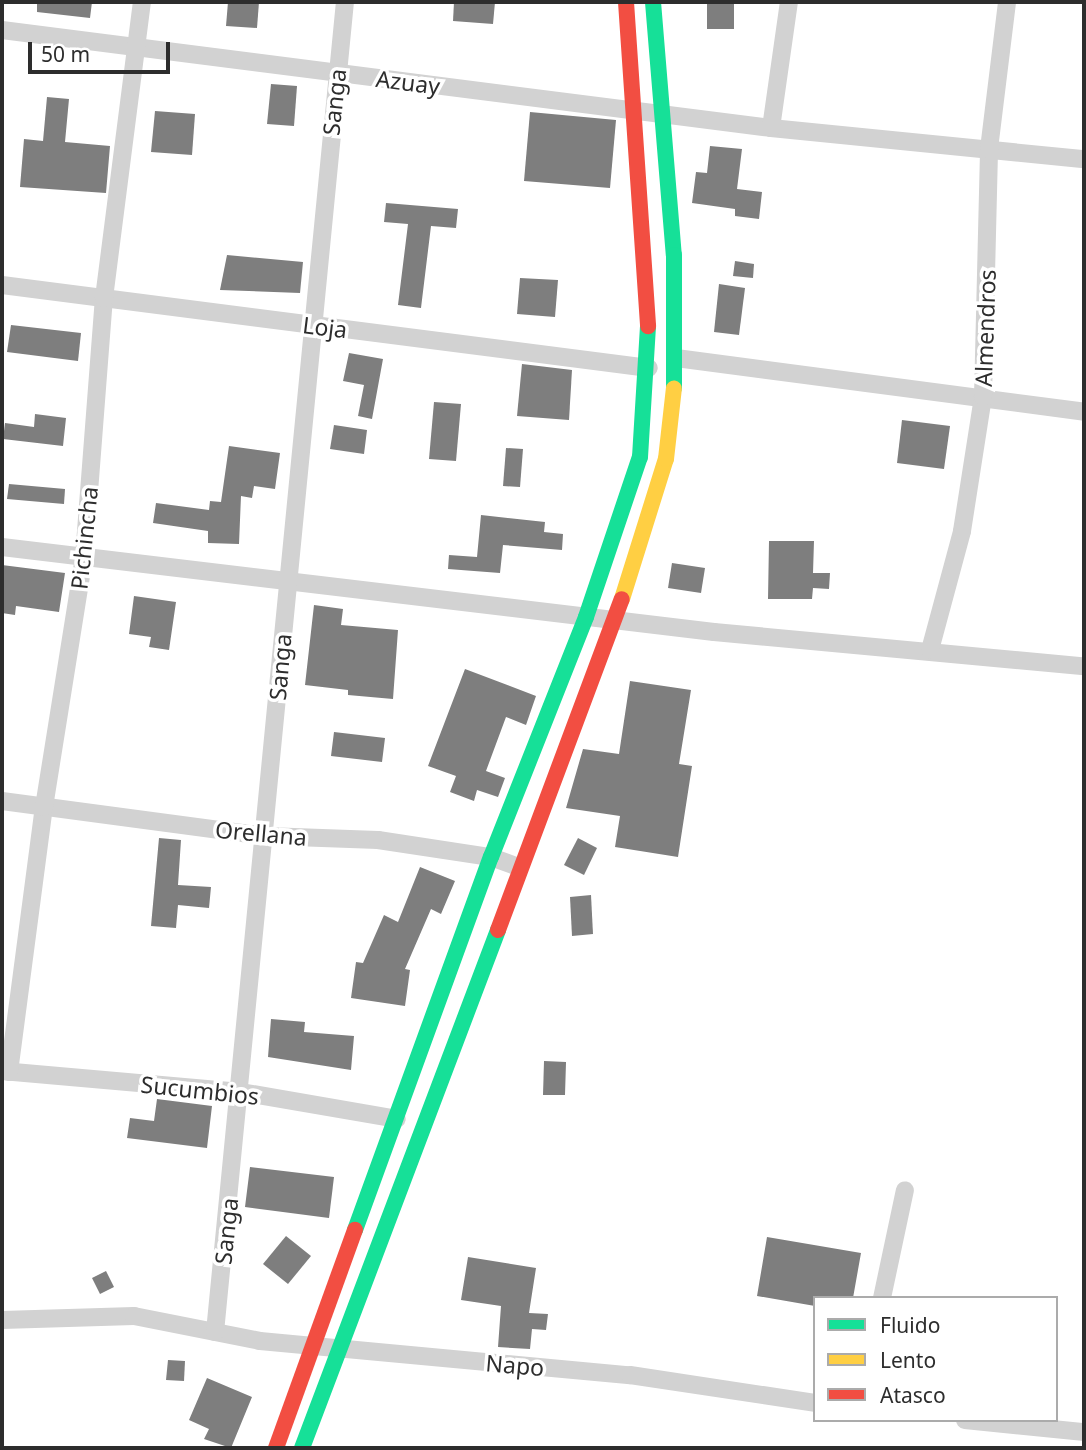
<!DOCTYPE html>
<style>
body{margin:0}
#map{position:relative;width:1086px;height:1450px;overflow:hidden;background:#fff;font-family:"Noto Sans",sans-serif}
div>[style]{position:absolute}
.building>*{inset:0;background:#7e7e7e}
.street>*{height:18px;margin:-9px;padding:0 9px;transform-origin:9px;border-radius:9px;background:#d2d2d2}
.fast>*{height:16px;margin:-8px;padding:0 8px;transform-origin:8px;border-radius:8px;background:#16e098}
.slow>*{height:16px;margin:-8px;padding:0 8px;transform-origin:8px;border-radius:8px;background:#ffcf43}
.jam>*{height:16px;margin:-8px;padding:0 8px;transform-origin:8px;border-radius:8px;background:#f24e42}
span{translate:-50% -50%;white-space:nowrap;text-align:center;line-height:1.15;-webkit-text-stroke:7px #fff;paint-order:stroke}
.street-label{font-size:23px;color:#2d2d2d}
.frame{position:absolute;inset:0;border:4px solid #2d2d2d;pointer-events:none}
.legend{position:absolute;left:813px;top:1296px;width:245px;height:126px;box-sizing:border-box;background:#fff;border:2px solid #ababab;margin:0;padding:9px 12px;list-style:none;font-size:21px;color:#2d2d2d}
.legend li{display:flex;align-items:center;gap:14px;height:35px}
.legend b{width:35px;border:2px solid #ababab}
.scale{position:absolute;left:28px;top:42px;width:142px;height:32px;box-sizing:border-box;border:4px solid #2d2d2d;border-top:0;padding-left:9px;font-size:21px;line-height:24px;white-space:nowrap;color:#2d2d2d;-webkit-text-stroke:5px #fff;paint-order:stroke}
</style>
<div id="map">
<div class="building">
<i style="clip-path:polygon(37px 2px,92px 2px,90px 18px,37px 12px)"></i>
<i style="clip-path:polygon(228px 2px,259px 2px,257px 28px,226px 26px)"></i>
<i style="clip-path:polygon(454px 2px,495px 2px,493px 24px,453px 21px)"></i>
<i style="clip-path:polygon(707px 2px,734px 2px,734px 29px,707px 29px)"></i>
<i style="clip-path:polygon(271px 84px,297px 86px,294px 126px,267px 124px)"></i>
<i style="clip-path:polygon(47px 97px,69px 99px,65px 142px,110px 146px,106px 193px,20px 187px,24px 139px,43px 141px)"></i>
<i style="clip-path:polygon(155px 111px,195px 114px,192px 155px,151px 152px)"></i>
<i style="clip-path:polygon(530px 112px,616px 120px,610px 188px,524px 181px)"></i>
<i style="clip-path:polygon(710px 146px,742px 149px,737px 189px,762px 192px,759px 219px,735px 216px,735px 209px,692px 203px,696px 172px,707px 173px)"></i>
<i style="clip-path:polygon(386px 203px,458px 209px,456px 228px,431px 226px,421px 308px,398px 305px,408px 224px,384px 222px)"></i>
<i style="clip-path:polygon(227px 255px,303px 262px,300px 293px,220px 290px)"></i>
<i style="clip-path:polygon(735px 261px,754px 264px,753px 278px,733px 276px)"></i>
<i style="clip-path:polygon(520px 278px,558px 280px,555px 317px,517px 314px)"></i>
<i style="clip-path:polygon(719px 284px,745px 288px,739px 335px,714px 332px)"></i>
<i style="clip-path:polygon(11px 325px,81px 333px,78px 361px,7px 352px)"></i>
<i style="clip-path:polygon(349px 353px,383px 359px,372px 419px,358px 416px,364px 385px,343px 381px)"></i>
<i style="clip-path:polygon(522px 364px,572px 370px,569px 420px,517px 416px)"></i>
<i style="clip-path:polygon(434px 402px,461px 404px,456px 461px,429px 459px)"></i>
<i style="clip-path:polygon(35px 414px,66px 418px,63px 446px,3px 439px,5px 423px,34px 427px)"></i>
<i style="clip-path:polygon(902px 420px,950px 426px,944px 469px,897px 463px)"></i>
<i style="clip-path:polygon(334px 425px,367px 430px,364px 454px,330px 449px)"></i>
<i style="clip-path:polygon(229px 446px,280px 453px,275px 489px,254px 486px,252px 498px,241px 496px,239px 544px,208px 543px,208px 531px,153px 523px,156px 503px,209px 510px,210px 501px,221px 502px)"></i>
<i style="clip-path:polygon(506px 448px,523px 449px,520px 487px,503px 486px)"></i>
<i style="clip-path:polygon(9px 484px,65px 489px,64px 504px,7px 499px)"></i>
<i style="clip-path:polygon(481px 515px,545px 522px,544px 532px,563px 534px,562px 550px,503px 545px,500px 573px,448px 569px,449px 555px,477px 557px)"></i>
<i style="clip-path:polygon(769px 541px,814px 541px,813px 573px,830px 573px,829px 589px,813px 588px,812px 599px,768px 599px)"></i>
<i style="clip-path:polygon(672px 563px,705px 568px,701px 593px,668px 588px)"></i>
<i style="clip-path:polygon(2px 565px,65px 573px,59px 612px,16px 606px,15px 615px,2px 613px)"></i>
<i style="clip-path:polygon(134px 596px,176px 602px,169px 650px,149px 647px,151px 637px,129px 634px)"></i>
<i style="clip-path:polygon(314px 605px,343px 609px,341px 625px,398px 630px,393px 699px,348px 695px,348px 690px,305px 685px)"></i>
<i style="clip-path:polygon(465px 669px,536px 696px,526px 725px,506px 717px,486px 771px,505px 778px,498px 797px,477px 790px,474px 801px,450px 792px,456px 776px,428px 766px)"></i>
<i style="clip-path:polygon(630px 681px,691px 690px,679px 764px,692px 766px,678px 857px,615px 847px,620px 816px,566px 808px,583px 749px,619px 754px)"></i>
<i style="clip-path:polygon(334px 732px,385px 738px,382px 762px,331px 756px)"></i>
<i style="clip-path:polygon(159px 838px,181px 840px,178px 885px,211px 887px,209px 908px,178px 905px,176px 928px,151px 926px)"></i>
<i style="clip-path:polygon(578px 838px,597px 848px,584px 875px,564px 865px)"></i>
<i style="clip-path:polygon(420px 867px,455px 881px,441px 914px,431px 909px,405px 969px,410px 970px,405px 1006px,351px 998px,356px 962px,363px 963px,384px 915px,398px 922px)"></i>
<i style="clip-path:polygon(591px 895px,593px 934px,572px 936px,570px 897px)"></i>
<i style="clip-path:polygon(271px 1019px,305px 1022px,304px 1032px,354px 1036px,351px 1070px,268px 1057px)"></i>
<i style="clip-path:polygon(544px 1061px,566px 1062px,565px 1095px,543px 1095px)"></i>
<i style="clip-path:polygon(157px 1099px,212px 1106px,207px 1148px,127px 1138px,130px 1118px,154px 1121px)"></i>
<i style="clip-path:polygon(250px 1167px,334px 1177px,329px 1218px,245px 1207px)"></i>
<i style="clip-path:polygon(286px 1236px,311px 1256px,288px 1284px,263px 1264px)"></i>
<i style="clip-path:polygon(767px 1237px,861px 1253px,853px 1298px,815px 1298px,815px 1306px,757px 1296px)"></i>
<i style="clip-path:polygon(468px 1257px,536px 1268px,529px 1313px,548px 1314px,546px 1330px,532px 1329px,530px 1349px,498px 1347px,501px 1306px,461px 1300px)"></i>
<i style="clip-path:polygon(106px 1271px,114px 1287px,100px 1294px,92px 1278px)"></i>
<i style="clip-path:polygon(168px 1360px,185px 1361px,184px 1381px,166px 1380px)"></i>
<i style="clip-path:polygon(207px 1378px,252px 1397px,231px 1448px,204px 1439px,209px 1429px,189px 1420px)"></i>
</div>
<div class="street">
<i style="left:2px;top:30px;width:775px;rotate:7.26deg"></i>
<i style="left:771px;top:128px;width:315px;rotate:5.7deg"></i>
<i style="left:771px;top:128px;width:127px;rotate:-81.9deg"></i>
<i style="left:2px;top:285px;width:652px;rotate:7.31deg"></i>
<i style="left:676px;top:358px;width:412px;rotate:7.5deg"></i>
<i style="left:2px;top:547px;width:717px;rotate:6.81deg"></i>
<i style="left:714px;top:632px;width:372px;rotate:5.3deg"></i>
<i style="left:930px;top:650px;width:123px;rotate:-74.9deg"></i>
<i style="left:962px;top:531px;width:136px;rotate:-81.1deg"></i>
<i style="left:983px;top:397px;width:248px;rotate:-88.6deg"></i>
<i style="left:989px;top:149px;width:148px;rotate:-83deg"></i>
<i style="left:2px;top:801px;width:266px;rotate:7.6deg"></i>
<i style="left:266px;top:836px;width:112px;rotate:2deg"></i>
<i style="left:378px;top:840px;width:114px;rotate:8.6deg"></i>
<i style="left:491px;top:857px;width:29px;rotate:20deg"></i>
<i style="left:2px;top:1071px;width:240px;rotate:5deg"></i>
<i style="left:241px;top:1092px;width:158px;rotate:9.8deg"></i>
<i style="left:9px;top:1072px;width:267px;rotate:-82.5deg"></i>
<i style="left:44px;top:807px;width:253px;rotate:-80.9deg"></i>
<i style="left:84px;top:557px;width:260px;rotate:-85.6deg"></i>
<i style="left:104px;top:298px;width:298px;rotate:-82.7deg"></i>
<i style="left:882px;top:1298px;width:110px;rotate:-78deg"></i>
<i style="left:2px;top:1320px;width:132px;rotate:-1.7deg"></i>
<i style="left:134px;top:1316px;width:128px;rotate:11.2deg"></i>
<i style="left:260px;top:1341px;width:372px;rotate:5.3deg"></i>
<i style="left:630px;top:1375px;width:187px;rotate:8.6deg"></i>
<i style="left:215px;top:1332px;width:1336px;rotate:-84.42deg"></i>
<i style="left:965px;top:1420px;width:120px;rotate:5.8deg"></i>
</div>
<div class="fast">
<i style="left:653px;top:2px;width:254px;rotate:85.3deg"></i>
<i style="left:674px;top:255px;width:133px;rotate:90deg"></i>
<i style="left:355px;top:1230px;width:397px;rotate:-70deg"></i>
<i style="left:491px;top:857px;width:258px;rotate:-68.4deg"></i>
<i style="left:586px;top:617px;width:169px;rotate:-71.4deg"></i>
<i style="left:640px;top:457px;width:131px;rotate:-86.5deg"></i>
<i style="left:302px;top:1448px;width:554px;rotate:-69.27deg"></i>
</div>
<div class="slow">
<i style="left:622px;top:599px;width:147px;rotate:-72.6deg"></i>
<i style="left:666px;top:459px;width:71px;rotate:-83.6deg"></i>
</div>
<div class="jam">
<i style="left:626px;top:2px;width:325px;rotate:86.1deg"></i>
<i style="left:498px;top:930px;width:353px;rotate:-69.5deg"></i>
<i style="left:276px;top:1448px;width:232px;rotate:-70.1deg"></i>
</div>
<div class="street-label">
<span style="left:408px;top:82px;rotate:7deg">Azuay</span>
<span style="left:334px;top:102px;rotate:-84deg">Sanga</span>
<span style="left:325px;top:327px;rotate:7deg">Loja</span>
<span style="left:985px;top:328px;rotate:-88deg">Almendros</span>
<span style="left:84px;top:538px;rotate:-84deg">Pichincha</span>
<span style="left:280px;top:667px;rotate:-85deg">Sanga</span>
<span style="left:261px;top:833px;rotate:5deg">Orellana</span>
<span style="left:200px;top:1090px;rotate:6deg">Sucumbios</span>
<span style="left:226px;top:1231px;rotate:-84deg">Sanga</span>
<span style="left:515px;top:1365px;rotate:5deg">Napo</span>
</div>
<div class="frame"></div>
<ul class="legend">
<li><b style="height:9px;background:#16e098"></b>Fluido</li>
<li><b style="height:9px;background:#ffcf43"></b>Lento</li>
<li><b style="height:9px;background:#f24e42"></b>Atasco</li>
</ul>
<div class="scale">50 m</div>
</div>
